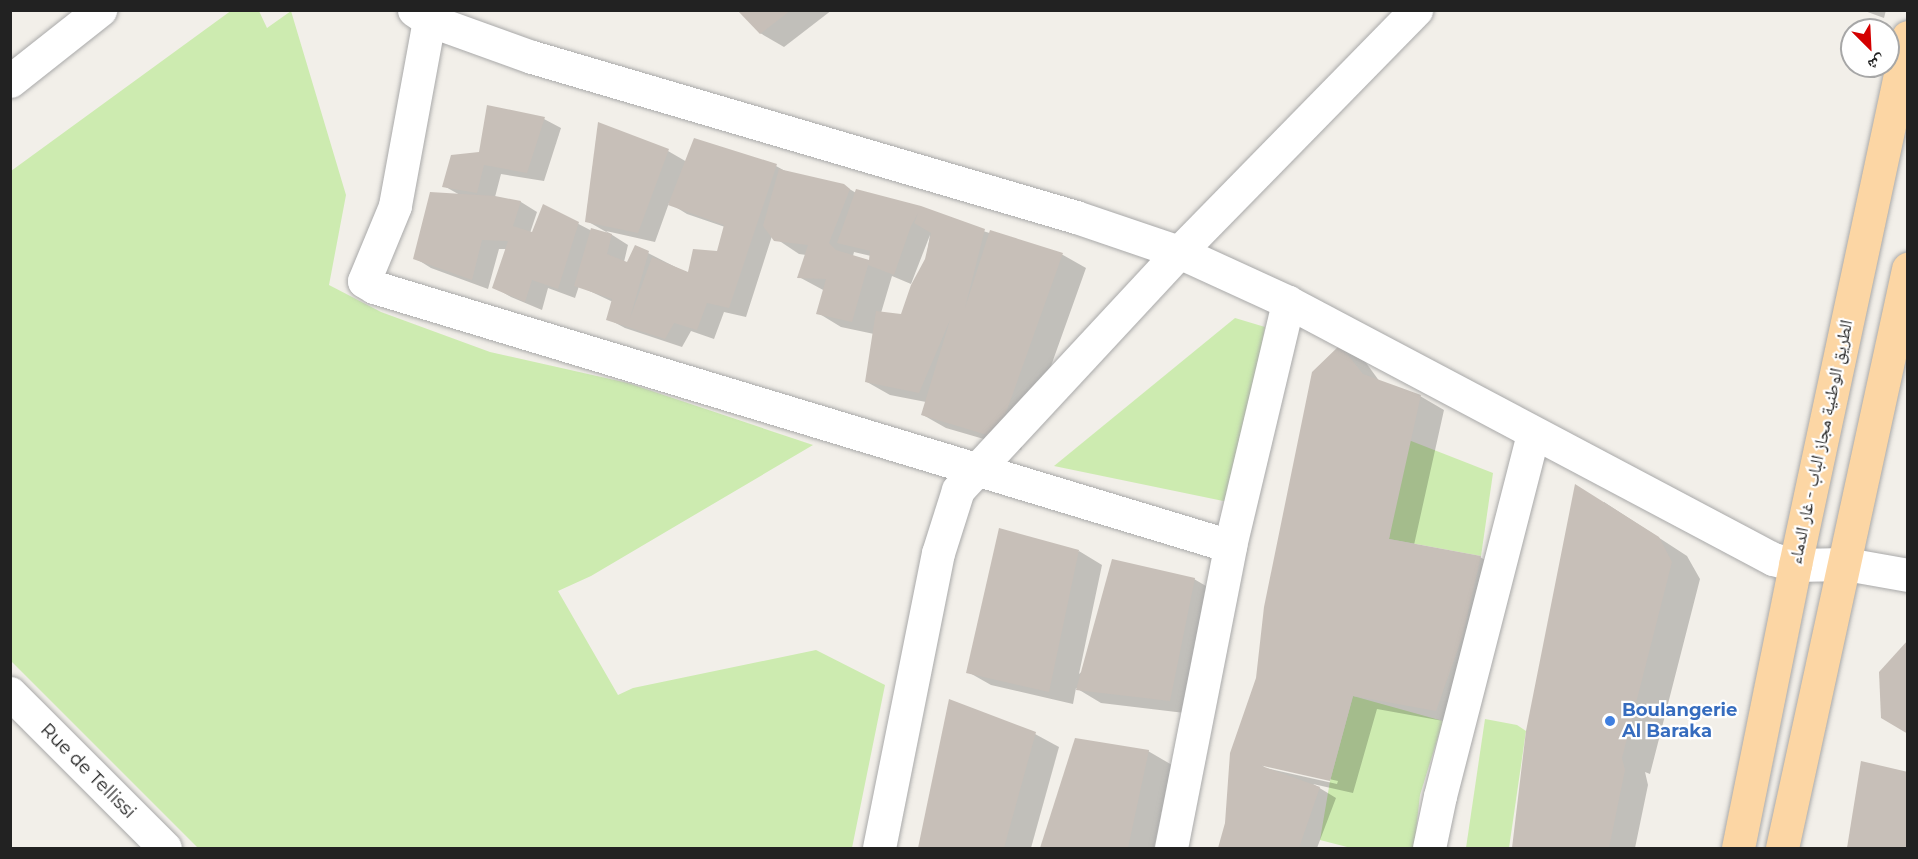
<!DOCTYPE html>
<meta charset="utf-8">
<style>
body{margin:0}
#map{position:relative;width:1918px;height:859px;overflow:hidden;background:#f2efe9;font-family:Montserrat,"Noto Naskh Arabic",sans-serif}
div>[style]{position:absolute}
.grass>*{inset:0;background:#cdebb0}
.shadow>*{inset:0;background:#0003}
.building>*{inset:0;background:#c7bfb8}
.roads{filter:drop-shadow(0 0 2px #a9a9a9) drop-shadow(0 0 2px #a9a9a9)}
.street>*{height:33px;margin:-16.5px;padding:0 16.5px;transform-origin:16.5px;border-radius:16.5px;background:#fff}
.primary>*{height:33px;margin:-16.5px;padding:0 16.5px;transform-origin:16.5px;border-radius:16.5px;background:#fcd6a4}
.dots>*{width:16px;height:16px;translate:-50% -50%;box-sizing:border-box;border:3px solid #fff;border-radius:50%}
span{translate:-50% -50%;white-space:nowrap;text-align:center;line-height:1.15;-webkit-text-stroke:4.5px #fff;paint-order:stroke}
.street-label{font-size:18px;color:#222}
.shop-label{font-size:18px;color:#366cbe;font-weight:700}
.left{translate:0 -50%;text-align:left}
.frame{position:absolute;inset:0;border:12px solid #222;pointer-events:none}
.north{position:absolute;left:1840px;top:18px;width:60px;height:60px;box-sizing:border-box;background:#fff;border:2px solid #a7a7a7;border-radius:50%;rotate:156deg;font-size:16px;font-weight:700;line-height:24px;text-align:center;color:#222}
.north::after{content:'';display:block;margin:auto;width:21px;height:27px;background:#d40000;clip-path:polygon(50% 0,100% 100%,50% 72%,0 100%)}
</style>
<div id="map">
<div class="grass">
<i style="clip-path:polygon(232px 10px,259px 11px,267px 28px,291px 11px,346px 195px,329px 285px,381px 312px,490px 352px,628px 383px,813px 445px,591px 576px,558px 591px,618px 695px,633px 688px,816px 650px,885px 685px,852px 848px,198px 848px,11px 661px,11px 171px)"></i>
<i style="clip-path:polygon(1235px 318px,1265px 327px,1233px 503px,1054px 466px)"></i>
<i style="clip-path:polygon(1406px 439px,1493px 473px,1481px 556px,1389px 539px)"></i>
<i style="clip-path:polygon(1353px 696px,1443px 721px,1420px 795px,1414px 848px,1351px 848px,1320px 840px,1330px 781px)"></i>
<i style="clip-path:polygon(1485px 719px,1517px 725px,1526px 731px,1509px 848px,1466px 848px)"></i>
</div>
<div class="shadow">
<i style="clip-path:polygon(739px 10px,832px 10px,784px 47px,760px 33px)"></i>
<i style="clip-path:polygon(1862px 10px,1886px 10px,1884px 18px)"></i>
<i style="clip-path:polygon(evenodd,488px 107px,544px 119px,561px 128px,544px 181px,501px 174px,495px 197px,521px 202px,537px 212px,530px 233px,533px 234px,544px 206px,592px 231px,608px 233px,587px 221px,668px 151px,687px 162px,776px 166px,787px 172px,843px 185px,856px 193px,1063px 255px,1086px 268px,1021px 450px,946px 428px,923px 415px,926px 402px,890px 395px,867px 382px,874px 334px,841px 327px,818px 313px,825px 291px,799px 277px,806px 255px,799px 254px,772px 236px,746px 317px,724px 312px,714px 339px,691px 331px,682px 347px,625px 328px,608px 319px,613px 302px,579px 286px,575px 298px,548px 288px,542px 310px,511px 297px,494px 287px,507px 249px,499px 249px,488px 289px,431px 268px,415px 258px,460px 195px,444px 186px,480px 154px,488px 107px,669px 203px,687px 214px,725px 227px,719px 252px,689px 274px,648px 253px,628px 264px,624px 262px,628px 245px,606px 231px,655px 242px,669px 203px,488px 107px,930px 235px,926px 260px,902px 316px,881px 313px,892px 276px,911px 284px,930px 235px,488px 107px,854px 252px,871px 256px,870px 261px,853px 256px,854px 252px)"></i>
<i style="clip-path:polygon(evenodd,1340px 347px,1364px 360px,1380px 382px,1420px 396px,1444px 410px,1414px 545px,1480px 557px,1504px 571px,1460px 724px,1377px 709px,1353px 793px,1313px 784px,1336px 798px,1317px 848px,1220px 848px,1258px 679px,1340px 347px,1261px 764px,1338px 781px,1337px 784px,1265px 768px,1261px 764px)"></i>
<i style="clip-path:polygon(1604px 502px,1687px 556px,1700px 579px,1650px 774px,1645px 772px,1648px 785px,1635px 848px,1514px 848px)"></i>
<i style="clip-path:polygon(1079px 551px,1102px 565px,1079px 674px,1194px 579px,1218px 593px,1193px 714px,1101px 703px,1076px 688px,1073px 704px,991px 685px,968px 672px)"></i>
<i style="clip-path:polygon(950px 701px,1035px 734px,1059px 747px,1031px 848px,920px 848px)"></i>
<i style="clip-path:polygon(1076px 739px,1148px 751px,1172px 765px,1154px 848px,1041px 848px)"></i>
<i style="clip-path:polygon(1862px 763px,1908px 774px,1908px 848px,1848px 848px)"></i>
</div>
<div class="building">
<i style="clip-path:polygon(737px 10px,791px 10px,760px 34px)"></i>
<i style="clip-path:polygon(487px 105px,545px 117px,527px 173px,484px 165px,477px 193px,442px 187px,451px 155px,479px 152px)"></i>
<i style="clip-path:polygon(598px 122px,669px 149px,638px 233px,585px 222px)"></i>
<i style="clip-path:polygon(694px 138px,777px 164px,729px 308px,707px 303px,697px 330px,674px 323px,665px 339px,606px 320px,612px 299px,574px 286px,591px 228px,612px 234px,607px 254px,627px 262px,635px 245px,649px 251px,630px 318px,652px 257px,688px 272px,693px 249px,717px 251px,724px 225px,668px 205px)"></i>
<i style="clip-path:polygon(779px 169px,844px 184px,850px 189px,829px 243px,836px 250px,869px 260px,870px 251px,837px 243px,856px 189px,921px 206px,985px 229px,965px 308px,990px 230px,1063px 253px,997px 438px,921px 415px,950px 320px,919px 393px,865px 382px,876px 311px,901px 314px,911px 285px,925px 259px,931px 233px,914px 223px,918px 213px,911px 226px,894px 275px,868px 265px,852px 322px,816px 314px,826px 279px,797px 278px,808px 245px,774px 241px,763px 226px)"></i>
<i style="clip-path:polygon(430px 192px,495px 196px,521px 201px,513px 226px,532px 232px,543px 204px,579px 222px,558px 289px,532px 280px,525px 302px,492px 288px,508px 241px,482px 240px,472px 280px,413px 259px)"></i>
<i style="clip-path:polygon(1340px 345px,1363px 374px,1421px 395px,1389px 539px,1481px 556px,1463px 635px,1436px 711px,1353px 696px,1330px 781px,1259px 765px,1320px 787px,1299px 848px,1218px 848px,1225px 823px,1230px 753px,1256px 678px,1264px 607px,1312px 372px)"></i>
<i style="clip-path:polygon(1575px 484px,1659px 537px,1672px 562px,1622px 758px,1625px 770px,1609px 848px,1512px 848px,1526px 731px)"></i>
<i style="clip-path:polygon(999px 528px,1079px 550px,1049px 692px,966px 673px)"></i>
<i style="clip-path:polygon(1112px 559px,1195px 578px,1170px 701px,1076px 690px)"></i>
<i style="clip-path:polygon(1908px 640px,1908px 734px,1881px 718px,1879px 672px)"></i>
<i style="clip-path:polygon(949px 699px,1036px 732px,1004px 848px,918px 848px)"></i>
<i style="clip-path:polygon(1075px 738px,1149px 750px,1128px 848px,1040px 848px)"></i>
<i style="clip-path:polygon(1861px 761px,1908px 772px,1908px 848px,1847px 848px)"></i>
</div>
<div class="roads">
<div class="street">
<i style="left:414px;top:10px;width:18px;rotate:34deg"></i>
<i style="left:429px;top:20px;width:109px;rotate:19.8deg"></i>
<i style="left:532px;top:57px;width:567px;rotate:16.39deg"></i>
<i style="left:1076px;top:217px;width:109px;rotate:18.8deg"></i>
<i style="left:1179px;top:252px;width:120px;rotate:24.6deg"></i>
<i style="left:1288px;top:302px;width:549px;rotate:27.92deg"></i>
<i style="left:1773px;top:559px;width:23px;rotate:15deg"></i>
<i style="left:1795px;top:565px;width:51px;rotate:-1.1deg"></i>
<i style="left:1846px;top:564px;width:63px;rotate:10.1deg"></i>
<i style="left:429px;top:20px;width:189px;rotate:100.4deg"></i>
<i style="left:395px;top:206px;width:81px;rotate:112.5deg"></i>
<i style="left:364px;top:281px;width:12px;rotate:31deg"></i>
<i style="left:374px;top:287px;width:894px;rotate:16.83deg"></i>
<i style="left:10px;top:81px;width:115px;rotate:-38.3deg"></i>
<i style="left:10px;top:693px;width:219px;rotate:45deg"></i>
<i style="left:879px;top:848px;width:301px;rotate:-78.7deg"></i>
<i style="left:938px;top:553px;width:66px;rotate:-72.4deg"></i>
<i style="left:958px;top:490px;width:325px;rotate:-47.1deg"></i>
<i style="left:1179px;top:252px;width:339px;rotate:-45.6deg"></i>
<i style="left:1171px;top:848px;width:308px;rotate:-78.9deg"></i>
<i style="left:1230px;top:546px;width:251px;rotate:-76.6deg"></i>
<i style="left:1429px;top:848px;width:53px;rotate:-78.1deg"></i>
<i style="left:1440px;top:796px;width:374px;rotate:-75.6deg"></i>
</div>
<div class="primary">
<i style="left:1738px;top:848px;width:289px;rotate:-78.6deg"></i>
<i style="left:1795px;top:565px;width:540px;rotate:-77.92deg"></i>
<i style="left:1782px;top:848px;width:593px;rotate:-77.72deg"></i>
</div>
</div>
<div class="dots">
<i style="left:1610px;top:721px;background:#3f7fe0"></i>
</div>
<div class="street-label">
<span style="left:1821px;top:442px;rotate:-78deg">الطريق الوطنية مجاز الباب - غار الدماء</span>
<span style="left:88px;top:771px;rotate:45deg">Rue de Tellissi</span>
</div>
<div class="shop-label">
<span class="left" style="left:1622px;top:721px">Boulangerie<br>Al Baraka</span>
</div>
<div class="frame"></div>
<div class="north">ش</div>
</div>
